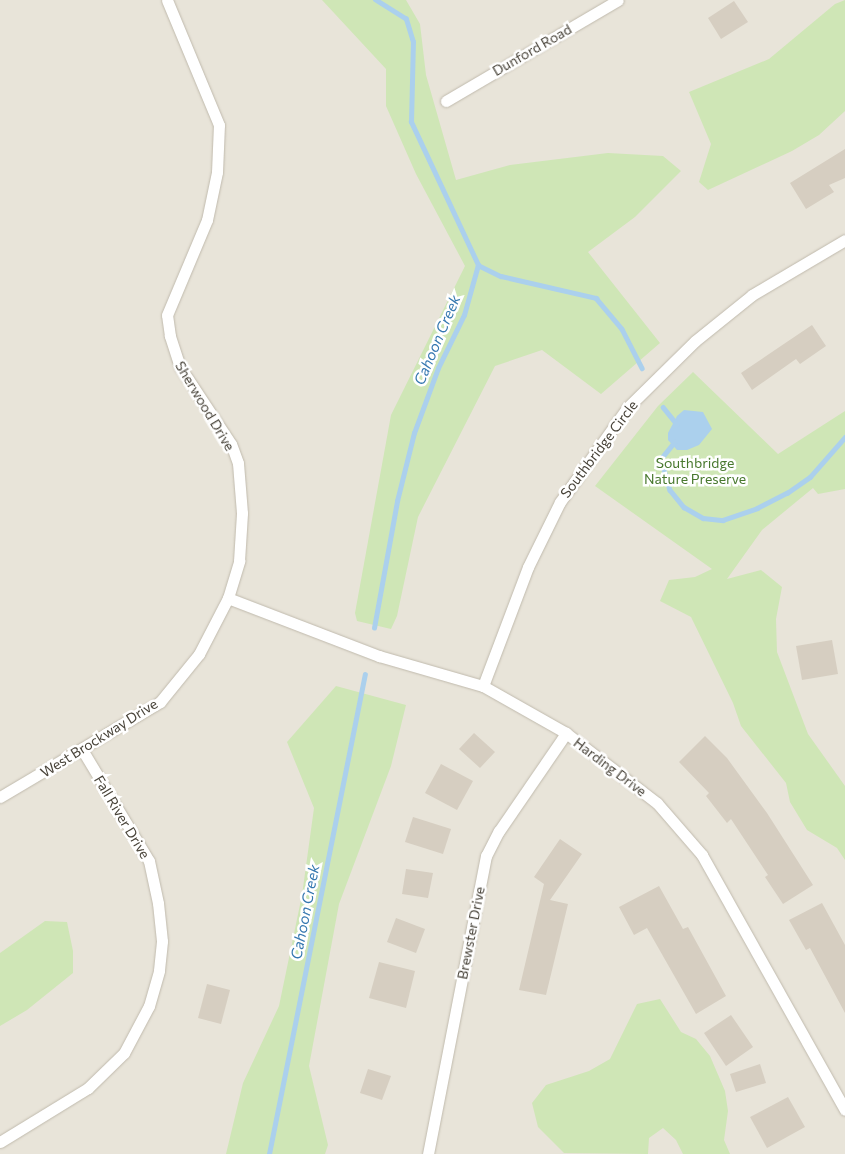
<!DOCTYPE html>
<style>
body{margin:0}
#map{position:relative;width:845px;height:1154px;overflow:hidden;background:#f5f2eb;font-family:Commissioner,sans-serif}
div>[style]{position:absolute}
.residential>*{inset:0;background:#e8e4d9}
.green>*{inset:0;background:#cfe6b6}
.water>*{inset:0;background:#abd0ed}
.stream>*{height:4.5px;margin:-2.25px;padding:0 2.25px;transform-origin:2.25px;border-radius:2.25px;background:#abd0ed}
.building>*{inset:0;background:#d6cec1}
.roads{filter:drop-shadow(0 0 1px #c0baad) drop-shadow(0 0 1px #c0baad)}
.street>*{height:11px;margin:-5.5px;padding:0 5.5px;transform-origin:5.5px;border-radius:5.5px;background:#fff}
span{translate:-50% -50%;white-space:nowrap;text-align:center;line-height:1.15;-webkit-text-stroke:5px #fff;paint-order:stroke}
.street-label{font-size:14px;color:#484339}
.park-label{font-size:14px;color:#48782e}
.water-label{font-size:15px;color:#3678b0;font-style:italic}
</style>
<div id="map">
<div class="residential">
<i style="clip-path:polygon(0 0,845px 0,845px 1154px,0 1154px)"></i>
</div>
<div class="green">
<i style="clip-path:polygon(322px 0,406px 0,420px 24px,426px 75px,456px 180px,510px 165px,608px 153px,663px 156px,681px 171px,635px 217px,588px 252px,660px 343px,601px 394px,542px 350px,495px 366px,418px 517px,397px 616px,391px 629px,357px 621px,355px 613px,391px 415px,465px 266px,416px 174px,386px 106px,386px 69px)"></i>
<i style="clip-path:polygon(845px 0,845px 111px,819px 135px,792px 151px,708px 190px,699px 182px,711px 144px,689px 92px,769px 59px,835px 4px)"></i>
<i style="clip-path:polygon(693px 372px,778px 454px,845px 411px,845px 489px,818px 494px,813px 488px,762px 530px,727px 579px,761px 570px,782px 587px,776px 619px,777px 652px,808px 734px,845px 786px,845px 860px,837px 848px,807px 830px,790px 802px,786px 783px,741px 726px,733px 703px,691px 617px,660px 601px,669px 580px,695px 577px,712px 569px,595px 486px,658px 406px)"></i>
<i style="clip-path:polygon(336px 686px,406px 705px,391px 766px,339px 904px,309px 1066px,328px 1145px,325px 1154px,226px 1154px,243px 1083px,279px 1006px,302px 895px,314px 808px,287px 742px)"></i>
<i style="clip-path:polygon(45px 921px,67px 922px,73px 951px,73px 973px,27px 1010px,0 1026px,0 953px)"></i>
<i style="clip-path:polygon(660px 999px,681px 1032px,696px 1039px,710px 1056px,725px 1091px,728px 1111px,724px 1140px,730px 1154px,683px 1154px,676px 1140px,663px 1128px,649px 1138px,648px 1154px,564px 1153px,538px 1127px,532px 1103px,546px 1085px,589px 1071px,610px 1059px,637px 1004px)"></i>
</div>
<div class="water">
<i style="clip-path:polygon(684px 410px,703px 412px,712px 429px,699px 445px,687px 450px,677px 450px,668px 440px,668px 433px,677px 416px)"></i>
</div>
<div class="stream">
<i style="left:478px;top:265px;width:25px;rotate:26deg"></i>
<i style="left:501px;top:276px;width:98px;rotate:13deg"></i>
<i style="left:596px;top:298px;width:40px;rotate:50deg"></i>
<i style="left:622px;top:329px;width:44px;rotate:62.9deg"></i>
<i style="left:663px;top:407px;width:22px;rotate:51deg"></i>
<i style="left:675px;top:442px;width:22px;rotate:129deg"></i>
<i style="left:661px;top:459px;width:32px;rotate:74deg"></i>
<i style="left:670px;top:490px;width:22px;rotate:51deg"></i>
<i style="left:684px;top:507px;width:22px;rotate:30deg"></i>
<i style="left:703px;top:518px;width:20px;rotate:6deg"></i>
<i style="left:723px;top:520px;width:36px;rotate:-19deg"></i>
<i style="left:757px;top:508px;width:34px;rotate:-27deg"></i>
<i style="left:787px;top:493px;width:28px;rotate:-35deg"></i>
<i style="left:810px;top:477px;width:53px;rotate:-48.8deg"></i>
<i style="left:374px;top:628px;width:129px;rotate:-79.7deg"></i>
<i style="left:397px;top:501px;width:70px;rotate:-76deg"></i>
<i style="left:414px;top:433px;width:69px;rotate:-69.7deg"></i>
<i style="left:438px;top:368px;width:59px;rotate:-63.9deg"></i>
<i style="left:464px;top:315px;width:52px;rotate:-74.4deg"></i>
<i style="left:478px;top:265px;width:158px;rotate:-115.1deg"></i>
<i style="left:411px;top:122px;width:80px;rotate:-88.6deg"></i>
<i style="left:413px;top:42px;width:24px;rotate:-107deg"></i>
<i style="left:406px;top:19px;width:36px;rotate:-148deg"></i>
<i style="left:269px;top:1154px;width:489px;rotate:-78.7deg"></i>
</div>
<div class="building">
<i style="clip-path:polygon(734px 1px,748px 22px,721px 39px,708px 18px)"></i>
<i style="clip-path:polygon(845px 149px,845px 178px,829px 185px,834px 192px,806px 209px,790px 183px)"></i>
<i style="clip-path:polygon(812px 325px,826px 346px,800px 364px,796px 359px,752px 390px,741px 373px)"></i>
<i style="clip-path:polygon(832px 640px,838px 674px,802px 680px,796px 646px)"></i>
<i style="clip-path:polygon(474px 733px,495px 752px,480px 768px,459px 749px)"></i>
<i style="clip-path:polygon(705px 736px,727px 758px,767px 813px,813px 885px,783px 904px,765px 877px,768px 875px,731px 819px,727px 823px,706px 796px,709px 793px,679px 762px)"></i>
<i style="clip-path:polygon(441px 764px,473px 781px,457px 810px,425px 793px)"></i>
<i style="clip-path:polygon(413px 817px,451px 829px,443px 854px,405px 842px)"></i>
<i style="clip-path:polygon(560px 839px,582px 854px,550px 900px,568px 904px,546px 995px,519px 990px,544px 884px,534px 877px)"></i>
<i style="clip-path:polygon(406px 869px,433px 873px,428px 898px,402px 894px)"></i>
<i style="clip-path:polygon(659px 886px,683px 929px,688px 927px,726px 996px,696px 1014px,647px 928px,634px 935px,619px 907px)"></i>
<i style="clip-path:polygon(822px 903px,845px 945px,845px 1013px,810px 948px,806px 950px,789px 920px)"></i>
<i style="clip-path:polygon(396px 918px,425px 929px,416px 953px,387px 942px)"></i>
<i style="clip-path:polygon(379px 962px,415px 971px,406px 1008px,369px 998px)"></i>
<i style="clip-path:polygon(207px 984px,230px 990px,221px 1024px,198px 1018px)"></i>
<i style="clip-path:polygon(731px 1015px,753px 1047px,726px 1066px,704px 1033px)"></i>
<i style="clip-path:polygon(760px 1064px,766px 1083px,736px 1092px,730px 1074px)"></i>
<i style="clip-path:polygon(368px 1069px,391px 1076px,382px 1100px,360px 1093px)"></i>
<i style="clip-path:polygon(788px 1097px,805px 1127px,767px 1148px,750px 1117px)"></i>
</div>
<div class="roads">
<div class="street">
<i style="left:446px;top:101px;width:199px;rotate:-30.4deg"></i>
<i style="left:228px;top:598px;width:162px;rotate:21deg"></i>
<i style="left:379px;top:656px;width:108px;rotate:16.1deg"></i>
<i style="left:483px;top:686px;width:95px;rotate:29.5deg"></i>
<i style="left:566px;top:733px;width:115px;rotate:37.6deg"></i>
<i style="left:657px;top:803px;width:69px;rotate:49.1deg"></i>
<i style="left:702px;top:855px;width:292px;rotate:60.7deg"></i>
<i style="left:483px;top:686px;width:127px;rotate:-69.3deg"></i>
<i style="left:528px;top:567px;width:72px;rotate:-63.8deg"></i>
<i style="left:560px;top:502px;width:115px;rotate:-54.5deg"></i>
<i style="left:627px;top:408px;width:95px;rotate:-44.6deg"></i>
<i style="left:695px;top:341px;width:73px;rotate:-38.9deg"></i>
<i style="left:752px;top:295px;width:108px;rotate:-30.6deg"></i>
<i style="left:0;top:797px;width:186px;rotate:-30.7deg"></i>
<i style="left:160px;top:702px;width:62px;rotate:-50.9deg"></i>
<i style="left:199px;top:654px;width:63px;rotate:-62.6deg"></i>
<i style="left:228px;top:598px;width:39px;rotate:-73deg"></i>
<i style="left:239px;top:561px;width:48px;rotate:-86.4deg"></i>
<i style="left:242px;top:513px;width:50px;rotate:-94.6deg"></i>
<i style="left:238px;top:463px;width:20px;rotate:-110deg"></i>
<i style="left:231px;top:444px;width:92px;rotate:-123.5deg"></i>
<i style="left:180px;top:367px;width:33px;rotate:-108deg"></i>
<i style="left:170px;top:336px;width:21px;rotate:-98deg"></i>
<i style="left:167px;top:315px;width:103px;rotate:-67.2deg"></i>
<i style="left:207px;top:220px;width:49px;rotate:-78.2deg"></i>
<i style="left:217px;top:172px;width:47px;rotate:-87.6deg"></i>
<i style="left:219px;top:125px;width:135px;rotate:-112.6deg"></i>
<i style="left:0;top:1142px;width:103px;rotate:-31.5deg"></i>
<i style="left:88px;top:1088px;width:50px;rotate:-44.2deg"></i>
<i style="left:124px;top:1053px;width:53px;rotate:-62deg"></i>
<i style="left:149px;top:1006px;width:37px;rotate:-74deg"></i>
<i style="left:159px;top:970px;width:29px;rotate:-84deg"></i>
<i style="left:162px;top:941px;width:38px;rotate:-96deg"></i>
<i style="left:158px;top:903px;width:43px;rotate:-102.1deg"></i>
<i style="left:149px;top:861px;width:128px;rotate:-121deg"></i>
<i style="left:428px;top:1154px;width:304px;rotate:-79deg"></i>
<i style="left:486px;top:856px;width:28px;rotate:-63deg"></i>
<i style="left:499px;top:831px;width:119px;rotate:-55.6deg"></i>
</div>
</div>
<div class="street-label">
<span style="left:532px;top:50px;rotate:-30deg">Dunford Road</span>
<span style="left:205px;top:406px;rotate:59deg">Sherwood Drive</span>
<span style="left:599px;top:449px;rotate:-53deg">Southbridge Circle</span>
<span style="left:99px;top:738px;rotate:-32deg">West Brockway Drive</span>
<span style="left:610px;top:767px;rotate:37deg">Harding Drive</span>
<span style="left:122px;top:817px;rotate:59deg">Fall River Drive</span>
<span style="left:471px;top:933px;rotate:-79deg">Brewster Drive</span>
</div>
<div class="park-label">
<span style="left:695px;top:471px">Southbridge<br>Nature Preserve</span>
</div>
<div class="water-label">
<span style="left:437px;top:340px;rotate:-67deg">Cahoon Creek</span>
<span style="left:305px;top:912px;rotate:-79deg">Cahoon Creek</span>
</div>
</div>
